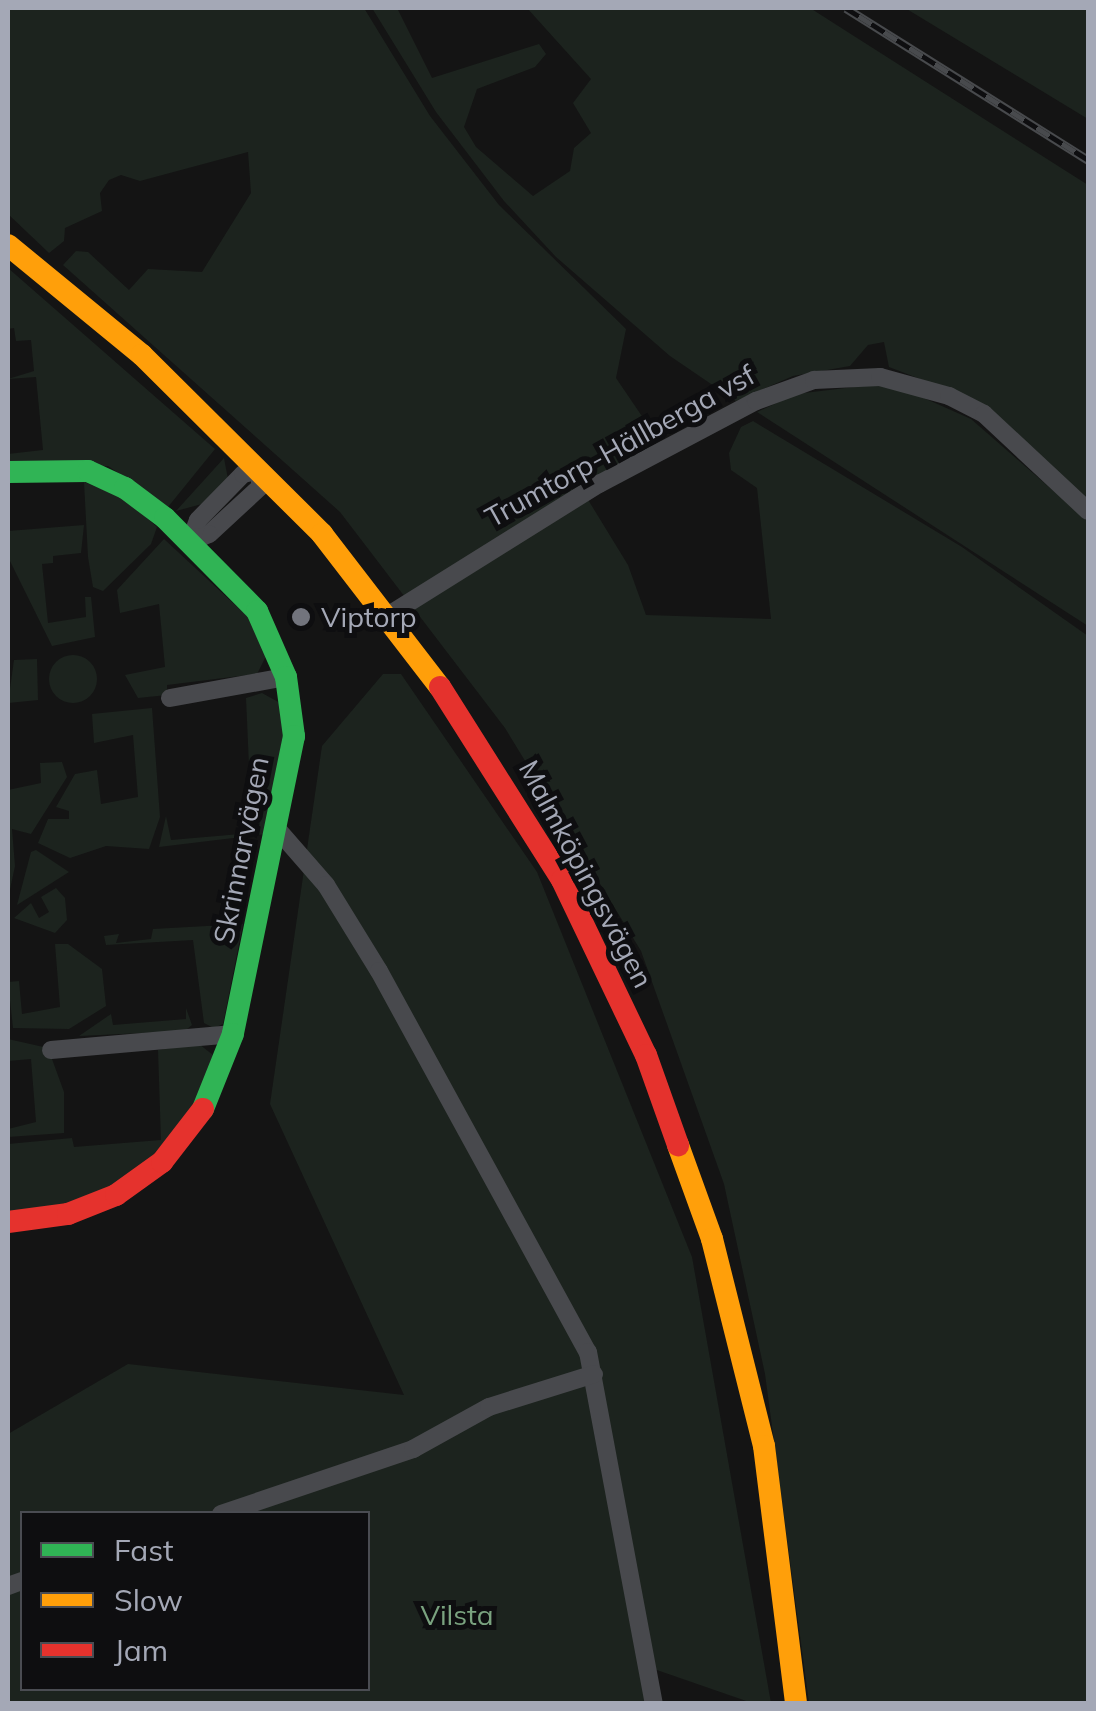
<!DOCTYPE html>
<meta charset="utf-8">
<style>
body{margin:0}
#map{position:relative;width:1096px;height:1711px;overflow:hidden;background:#141414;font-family:Mulish,sans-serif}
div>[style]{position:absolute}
.green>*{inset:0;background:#1c231e}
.round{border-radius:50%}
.street>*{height:18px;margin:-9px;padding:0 9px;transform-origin:9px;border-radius:9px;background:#48494d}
.fast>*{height:22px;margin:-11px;padding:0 11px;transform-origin:11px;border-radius:11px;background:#30b455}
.slow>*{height:22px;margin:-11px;padding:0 11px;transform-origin:11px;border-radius:11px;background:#ff9f0a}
.jam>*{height:22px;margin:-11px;padding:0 11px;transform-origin:11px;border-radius:11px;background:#e5322d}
.rail>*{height:9px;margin-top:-4.5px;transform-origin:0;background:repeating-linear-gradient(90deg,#0e0e10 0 15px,#484a4d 0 30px);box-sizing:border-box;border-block:2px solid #484a4d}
.dots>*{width:28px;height:28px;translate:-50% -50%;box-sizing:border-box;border:5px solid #0e0e10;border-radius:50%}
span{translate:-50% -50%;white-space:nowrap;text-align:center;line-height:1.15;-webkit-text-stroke:10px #0e0e10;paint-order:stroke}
.street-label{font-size:28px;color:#a4a8b6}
.poi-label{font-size:28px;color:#a4a8b6}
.left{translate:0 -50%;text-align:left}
.park-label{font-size:28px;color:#7aa27f}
.frame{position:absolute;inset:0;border:10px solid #a4a8b6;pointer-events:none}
.legend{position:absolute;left:20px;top:1511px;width:350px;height:180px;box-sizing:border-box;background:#0e0e10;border:2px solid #4a4c52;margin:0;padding:12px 18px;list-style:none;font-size:30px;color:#a4a8b6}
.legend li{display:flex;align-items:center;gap:20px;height:50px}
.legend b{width:50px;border:2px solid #4a4c52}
</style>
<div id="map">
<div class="green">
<i style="clip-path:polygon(8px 8px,364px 8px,430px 116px,499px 205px,626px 329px,616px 378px,650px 428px,651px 448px,579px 485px,628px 565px,646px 615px,771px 619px,757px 488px,731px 470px,729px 453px,741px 427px,753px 421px,962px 547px,1088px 636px,1088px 1703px,809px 1703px,765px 1374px,724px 1184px,641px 951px,505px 728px,340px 512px,63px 265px,76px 251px,88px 252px,129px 290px,148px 269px,202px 272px,251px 193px,248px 152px,140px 181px,121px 175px,109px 180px,100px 193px,102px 211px,65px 228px,64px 241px,49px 253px,8px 214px)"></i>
<i style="clip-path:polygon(372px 8px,397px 8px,432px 78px,539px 44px,546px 54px,535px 67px,477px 89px,464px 127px,476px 147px,533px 196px,570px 171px,574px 148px,591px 133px,573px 103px,591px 79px,527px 8px,810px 8px,1088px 185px,1088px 501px,954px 392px,889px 367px,884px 342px,868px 345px,850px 366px,793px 376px,736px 401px,670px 356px,556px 257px,504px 201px,436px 112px)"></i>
<i style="clip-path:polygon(905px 8px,1088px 8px,1088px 119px)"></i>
<i style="clip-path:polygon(8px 268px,215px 449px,168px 507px,108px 466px,8px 465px,8px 454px,43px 450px,36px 377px,8px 379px,34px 371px,31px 340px,16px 341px,14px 328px,8px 329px)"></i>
<i style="clip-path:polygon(870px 385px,897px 386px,971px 419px,1088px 521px,1088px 626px,757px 412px,796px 394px)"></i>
<i style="clip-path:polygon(224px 458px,228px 479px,202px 504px,176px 511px)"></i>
<i style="clip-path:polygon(84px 482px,123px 497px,157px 527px,151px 544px,103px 591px,93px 587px,88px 557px)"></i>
<i style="clip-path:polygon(84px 525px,81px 553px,53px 556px,53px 563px,42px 564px,48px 623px,86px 617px,85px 597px,91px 597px,95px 637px,52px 646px,8px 557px,8px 531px)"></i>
<i style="clip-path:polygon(164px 539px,247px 616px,266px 656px,257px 674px,167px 685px,167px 695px,138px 698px,125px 675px,165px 667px,159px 604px,120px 613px,117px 590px)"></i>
<i class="round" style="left:49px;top:655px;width:48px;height:48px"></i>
<i style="clip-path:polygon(37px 659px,38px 700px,8px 703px,14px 660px)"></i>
<i style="clip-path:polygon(evenodd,383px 674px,401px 674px,537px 872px,692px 1257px,771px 1703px,752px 1703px,654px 1669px,662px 1703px,8px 1703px,8px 1434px,128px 1364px,404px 1395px,270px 1104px,322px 746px,383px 674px,22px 1514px,368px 1514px,368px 1688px,22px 1688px,22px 1514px)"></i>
<i style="clip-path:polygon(262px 693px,282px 704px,284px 728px,266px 834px,159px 847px,166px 816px,171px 840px,252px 833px,246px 698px)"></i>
<i style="clip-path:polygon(152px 708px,160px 817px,149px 849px,106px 846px,70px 858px,38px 843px,48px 819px,69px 819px,69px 811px,56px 807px,75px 774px,97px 770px,101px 804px,138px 797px,133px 735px,94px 743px,92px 714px)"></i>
<i style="clip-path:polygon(62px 762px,67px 777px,31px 834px,12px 829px,15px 866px,8px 899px,8px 790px,41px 783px,40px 763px)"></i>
<i style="clip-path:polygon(36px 850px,69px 872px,17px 905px,31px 852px)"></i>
<i style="clip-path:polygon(56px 888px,65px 898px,67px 920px,55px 933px,14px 918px,31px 903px,39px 918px,49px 912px,41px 897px)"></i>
<i style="clip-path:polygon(243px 924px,223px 1024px,214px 1028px,204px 1023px,193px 940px,106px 945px,104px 936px,119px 934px,116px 943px,151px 939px,153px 929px)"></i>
<i style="clip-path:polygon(55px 944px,68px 944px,102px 969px,106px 1006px,69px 1029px,13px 1028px,8px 982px,19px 981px,22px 1014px,60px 1007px)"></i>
<i style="clip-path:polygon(186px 1008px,192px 1025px,185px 1031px,79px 1036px,111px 1014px,113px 1025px,186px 1019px)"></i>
<i style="clip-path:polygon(8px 1039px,48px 1048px,64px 1092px,64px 1133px,8px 1137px,8px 1129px,36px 1122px,31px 1059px,8px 1061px)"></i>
<i style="clip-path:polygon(199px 1044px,213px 1055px,196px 1106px,137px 1173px,71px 1205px,8px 1215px,8px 1144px,72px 1138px,74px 1147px,161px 1140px,158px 1050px)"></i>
</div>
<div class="street">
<i style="left:260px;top:470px;width:17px;rotate:90deg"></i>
<i style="left:260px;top:487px;width:69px;rotate:137.3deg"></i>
<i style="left:209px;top:534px;width:21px;rotate:157deg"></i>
<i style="left:190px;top:542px;width:23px;rotate:-70deg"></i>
<i style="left:198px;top:520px;width:64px;rotate:-45.6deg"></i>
<i style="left:243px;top:474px;width:17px;rotate:-13deg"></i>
<i style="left:389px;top:615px;width:248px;rotate:-32deg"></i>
<i style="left:599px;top:484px;width:178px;rotate:-27.9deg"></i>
<i style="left:756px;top:401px;width:62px;rotate:-19.9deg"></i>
<i style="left:814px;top:380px;width:66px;rotate:-2.6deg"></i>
<i style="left:880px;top:377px;width:72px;rotate:15.4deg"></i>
<i style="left:949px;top:396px;width:39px;rotate:27deg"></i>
<i style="left:984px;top:414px;width:142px;rotate:43deg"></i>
<i style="left:170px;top:698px;width:118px;rotate:-10.3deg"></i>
<i style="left:278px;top:830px;width:73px;rotate:48.9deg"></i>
<i style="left:326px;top:885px;width:101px;rotate:58.4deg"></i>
<i style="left:379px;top:971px;width:435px;rotate:61.3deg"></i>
<i style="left:588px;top:1352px;width:358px;rotate:79.4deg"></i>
<i style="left:51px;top:1050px;width:183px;rotate:-5deg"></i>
<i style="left:221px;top:1514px;width:203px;rotate:-18.7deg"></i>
<i style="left:413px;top:1449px;width:87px;rotate:-28.9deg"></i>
<i style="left:489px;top:1407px;width:110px;rotate:-17.4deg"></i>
<i style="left:8px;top:1586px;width:15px;rotate:-20deg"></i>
</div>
<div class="fast">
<i style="left:8px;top:472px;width:80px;rotate:-0.7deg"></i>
<i style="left:88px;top:471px;width:41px;rotate:24.7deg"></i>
<i style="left:125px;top:488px;width:50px;rotate:36.9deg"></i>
<i style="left:165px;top:518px;width:131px;rotate:45.3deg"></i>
<i style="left:257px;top:611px;width:72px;rotate:66.3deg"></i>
<i style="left:286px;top:677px;width:60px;rotate:82.3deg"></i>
<i style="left:294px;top:736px;width:304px;rotate:101.6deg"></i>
<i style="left:233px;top:1034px;width:81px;rotate:111.8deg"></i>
</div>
<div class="slow">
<i style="left:8px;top:245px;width:173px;rotate:39.4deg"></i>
<i style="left:142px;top:355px;width:254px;rotate:44.8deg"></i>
<i style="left:322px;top:534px;width:193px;rotate:52.4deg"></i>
<i style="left:678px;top:1145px;width:100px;rotate:70.1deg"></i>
<i style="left:712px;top:1239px;width:213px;rotate:75.9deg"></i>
<i style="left:764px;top:1446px;width:260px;rotate:82.9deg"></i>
</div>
<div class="jam">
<i style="left:440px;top:687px;width:228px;rotate:57.7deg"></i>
<i style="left:562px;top:880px;width:194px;rotate:64.4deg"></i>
<i style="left:646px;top:1055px;width:96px;rotate:70.4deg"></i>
<i style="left:8px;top:1222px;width:61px;rotate:-7.6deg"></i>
<i style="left:68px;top:1214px;width:52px;rotate:-21.6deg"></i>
<i style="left:116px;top:1195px;width:57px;rotate:-35.7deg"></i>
<i style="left:162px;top:1162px;width:67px;rotate:-52.3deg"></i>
</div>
<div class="rail">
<i style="left:846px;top:8px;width:286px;rotate:32.1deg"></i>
</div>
<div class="dots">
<i style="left:301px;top:617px;background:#72747d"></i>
</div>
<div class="street-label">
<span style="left:620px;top:446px;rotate:-29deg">Trumtorp-Hällberga vsf</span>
<span style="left:241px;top:850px;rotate:-79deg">Skrinnarvägen</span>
<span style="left:586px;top:874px;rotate:62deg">Malmköpingsvägen</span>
</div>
<div class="poi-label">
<span class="left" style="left:321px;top:617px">Viptorp</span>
</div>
<div class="park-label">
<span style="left:457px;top:1615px">Vilsta</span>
</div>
<div class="frame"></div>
<ul class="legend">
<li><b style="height:12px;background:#30b455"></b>Fast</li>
<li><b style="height:12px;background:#ff9f0a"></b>Slow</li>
<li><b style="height:12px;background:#e5322d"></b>Jam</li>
</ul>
</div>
